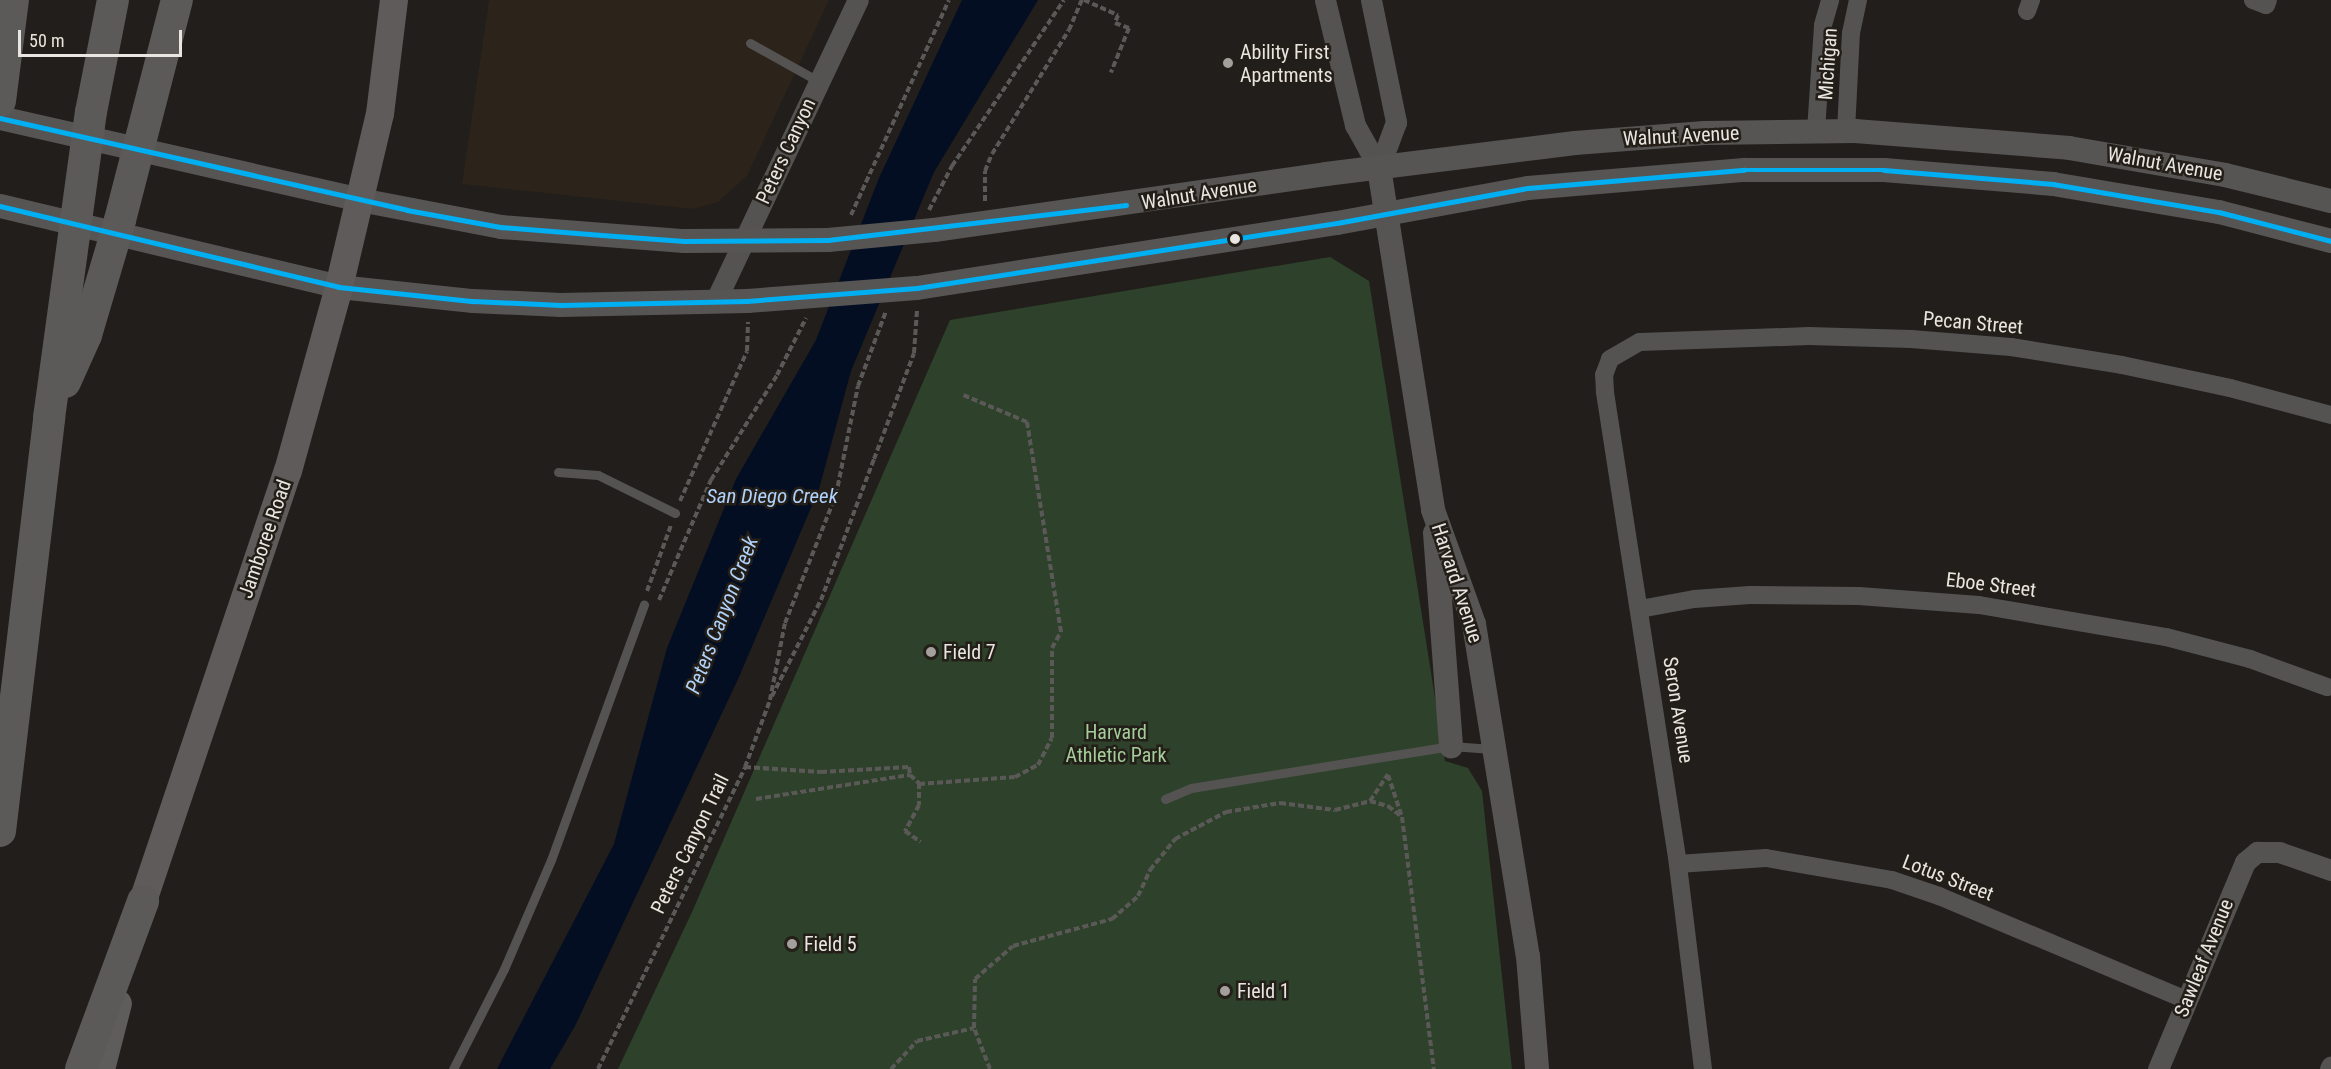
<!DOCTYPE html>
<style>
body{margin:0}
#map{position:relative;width:2331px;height:1069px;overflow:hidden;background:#211e1b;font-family:"Roboto Condensed",sans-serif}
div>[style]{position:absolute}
.built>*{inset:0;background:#2c231a}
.green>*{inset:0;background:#2e412a}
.water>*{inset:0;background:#030e22}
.path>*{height:4px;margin-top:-2px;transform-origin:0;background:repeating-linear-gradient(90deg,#5b5957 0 6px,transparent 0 9px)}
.service>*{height:9px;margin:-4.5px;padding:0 4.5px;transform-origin:4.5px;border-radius:4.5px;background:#545352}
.minor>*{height:18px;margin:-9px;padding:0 9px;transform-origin:9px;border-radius:9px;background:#545352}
.tertiary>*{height:21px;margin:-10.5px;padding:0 10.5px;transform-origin:10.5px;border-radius:10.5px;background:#545352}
.secondary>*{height:24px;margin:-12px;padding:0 12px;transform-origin:12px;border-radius:12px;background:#575454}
.primary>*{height:27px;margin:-13.5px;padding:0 13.5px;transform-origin:13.5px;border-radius:13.5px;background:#5f5c5c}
.trunk>*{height:28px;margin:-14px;padding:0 14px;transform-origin:14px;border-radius:14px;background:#5e5b5a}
.motorway>*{height:32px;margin:-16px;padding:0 16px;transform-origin:16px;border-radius:16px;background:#5c5a58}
.bus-1>*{height:4.5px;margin:-2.25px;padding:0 2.25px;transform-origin:2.25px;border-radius:2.25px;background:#00aff2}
.dots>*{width:16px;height:16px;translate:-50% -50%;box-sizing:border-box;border:3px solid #241e18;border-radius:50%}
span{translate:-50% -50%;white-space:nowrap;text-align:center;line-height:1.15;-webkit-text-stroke:5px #241e18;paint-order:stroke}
.poi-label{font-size:20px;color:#e9e5e1}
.left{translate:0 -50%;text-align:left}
.street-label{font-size:20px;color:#e9e5e1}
.park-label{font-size:20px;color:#a3ce9a}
.water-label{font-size:21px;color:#afd2fb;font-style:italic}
.scale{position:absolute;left:18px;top:30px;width:164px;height:27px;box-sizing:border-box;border:3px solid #e9e5e1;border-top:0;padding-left:8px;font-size:18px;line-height:21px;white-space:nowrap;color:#e9e5e1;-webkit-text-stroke:4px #241e18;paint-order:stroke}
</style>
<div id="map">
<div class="built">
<i style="clip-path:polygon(489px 0,829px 0,747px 176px,718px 202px,693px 209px,462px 184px)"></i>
</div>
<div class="green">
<i style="clip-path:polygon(1330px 257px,1369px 281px,1445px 761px,1468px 768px,1482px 791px,1512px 1069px,618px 1069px,692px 912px,950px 320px)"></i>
</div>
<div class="water">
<i style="clip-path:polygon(962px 0,1038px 0,934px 172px,851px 371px,819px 489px,739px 677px,575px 1026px,550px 1069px,497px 1069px,614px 844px,667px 648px,736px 479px,816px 340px,879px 178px)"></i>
</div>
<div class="path">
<i style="left:1084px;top:0;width:37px;rotate:24deg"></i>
<i style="left:1118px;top:15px;width:9px;rotate:111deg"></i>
<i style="left:1115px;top:23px;width:15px;rotate:20deg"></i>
<i style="left:1129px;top:28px;width:48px;rotate:112.2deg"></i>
<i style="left:985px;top:201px;width:30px;rotate:-90deg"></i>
<i style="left:985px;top:171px;width:18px;rotate:-68deg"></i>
<i style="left:992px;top:154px;width:146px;rotate:-58.2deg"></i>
<i style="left:1069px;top:30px;width:33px;rotate:-67deg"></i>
<i style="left:929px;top:210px;width:50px;rotate:-62.4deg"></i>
<i style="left:952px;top:166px;width:200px;rotate:-56deg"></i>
<i style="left:851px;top:215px;width:236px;rotate:-65.5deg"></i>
<i style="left:680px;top:501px;width:164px;rotate:-65.9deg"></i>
<i style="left:747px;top:351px;width:29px;rotate:-88deg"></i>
<i style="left:647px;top:591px;width:70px;rotate:-70deg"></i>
<i style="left:659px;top:600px;width:131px;rotate:-66.6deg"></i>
<i style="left:711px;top:480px;width:124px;rotate:-57.8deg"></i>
<i style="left:777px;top:375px;width:64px;rotate:-63deg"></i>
<i style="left:772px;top:696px;width:108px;rotate:-63deg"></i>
<i style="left:821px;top:600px;width:151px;rotate:-69.4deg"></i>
<i style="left:874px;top:459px;width:113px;rotate:-69.3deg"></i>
<i style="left:914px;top:353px;width:43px;rotate:-86deg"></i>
<i style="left:745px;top:767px;width:76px;rotate:3.8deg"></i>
<i style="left:821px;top:772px;width:88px;rotate:-3.3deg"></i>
<i style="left:909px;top:767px;width:8px;rotate:83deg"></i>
<i style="left:910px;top:775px;width:12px;rotate:42deg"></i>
<i style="left:919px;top:783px;width:22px;rotate:90deg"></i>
<i style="left:919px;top:805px;width:30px;rotate:118deg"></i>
<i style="left:905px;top:831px;width:19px;rotate:35deg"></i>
<i style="left:1388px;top:775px;width:44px;rotate:71.6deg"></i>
<i style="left:1402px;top:817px;width:254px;rotate:82.8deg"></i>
<i style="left:919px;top:784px;width:96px;rotate:-4.2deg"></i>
<i style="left:1015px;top:777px;width:26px;rotate:-28deg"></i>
<i style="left:1038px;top:765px;width:30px;rotate:-63deg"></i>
<i style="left:1052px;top:738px;width:90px;rotate:-90deg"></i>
<i style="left:1052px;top:648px;width:18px;rotate:-61deg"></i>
<i style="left:1061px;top:632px;width:213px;rotate:-99.2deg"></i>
<i style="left:1027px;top:422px;width:69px;rotate:-157.1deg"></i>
<i style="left:756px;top:799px;width:156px;rotate:-8.9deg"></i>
<i style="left:1370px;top:801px;width:19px;rotate:16deg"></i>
<i style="left:1388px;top:806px;width:16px;rotate:38deg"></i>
<i style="left:598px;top:1069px;width:336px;rotate:-64deg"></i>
<i style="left:745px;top:767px;width:72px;rotate:-69.5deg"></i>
<i style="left:770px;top:700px;width:78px;rotate:-79deg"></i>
<i style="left:785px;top:623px;width:138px;rotate:-68.3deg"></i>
<i style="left:836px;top:495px;width:111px;rotate:-78.6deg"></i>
<i style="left:858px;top:386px;width:80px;rotate:-69.5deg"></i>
<i style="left:891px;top:1069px;width:38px;rotate:-47deg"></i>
<i style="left:917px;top:1041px;width:58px;rotate:-12.8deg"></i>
<i style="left:990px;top:1069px;width:44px;rotate:-111.3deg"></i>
<i style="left:974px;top:1028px;width:49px;rotate:-88.8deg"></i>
<i style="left:975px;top:979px;width:50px;rotate:-41deg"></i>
<i style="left:1013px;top:946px;width:103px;rotate:-15.3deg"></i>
<i style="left:1112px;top:919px;width:35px;rotate:-41deg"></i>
<i style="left:1138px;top:896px;width:29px;rotate:-65deg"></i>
<i style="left:1150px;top:870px;width:40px;rotate:-51deg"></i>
<i style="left:1175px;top:839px;width:58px;rotate:-27.9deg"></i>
<i style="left:1226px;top:812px;width:55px;rotate:-9.5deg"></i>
<i style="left:1280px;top:803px;width:55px;rotate:7.3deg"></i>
<i style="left:1335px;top:810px;width:36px;rotate:-14deg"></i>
<i style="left:1370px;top:801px;width:32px;rotate:-56deg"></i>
</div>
<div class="service">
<i style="left:750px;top:43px;width:78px;rotate:29.2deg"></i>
<i style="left:558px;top:472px;width:40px;rotate:4.3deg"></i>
<i style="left:598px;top:475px;width:86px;rotate:26.3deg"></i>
<i style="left:1165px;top:799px;width:28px;rotate:-23deg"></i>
<i style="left:1191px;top:788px;width:263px;rotate:-9.2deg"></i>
<i style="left:1451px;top:746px;width:41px;rotate:4.2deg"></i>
<i style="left:453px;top:1069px;width:112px;rotate:-63deg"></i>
<i style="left:504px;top:969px;width:119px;rotate:-66.7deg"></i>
<i style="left:551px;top:860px;width:272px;rotate:-70deg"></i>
</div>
<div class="minor">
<i style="left:2253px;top:0;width:14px;rotate:21deg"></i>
<i style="left:2266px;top:5px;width:5px;rotate:-68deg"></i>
<i style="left:2027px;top:11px;width:12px;rotate:-70deg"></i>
<i style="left:1816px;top:131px;width:106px;rotate:-86.2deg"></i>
<i style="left:1823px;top:25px;width:26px;rotate:-74deg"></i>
<i style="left:1846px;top:131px;width:98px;rotate:-87.1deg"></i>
<i style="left:1851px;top:33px;width:34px;rotate:-78deg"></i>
<i style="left:1640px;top:609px;width:55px;rotate:-10.5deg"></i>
<i style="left:1694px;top:599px;width:56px;rotate:-4.1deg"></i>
<i style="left:1750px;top:595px;width:109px;rotate:0.5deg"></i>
<i style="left:1859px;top:596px;width:120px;rotate:4.3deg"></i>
<i style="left:1979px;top:605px;width:190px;rotate:9.7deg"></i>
<i style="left:2166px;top:637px;width:87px;rotate:14.7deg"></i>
<i style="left:2250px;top:659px;width:82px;rotate:20deg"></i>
<i style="left:1678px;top:864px;width:88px;rotate:-3.9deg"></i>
<i style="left:1766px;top:858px;width:128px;rotate:9.9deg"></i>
<i style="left:1892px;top:880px;width:50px;rotate:18.8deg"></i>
<i style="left:1939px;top:896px;width:269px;rotate:22.8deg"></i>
<i style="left:1703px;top:1069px;width:207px;rotate:-97deg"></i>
<i style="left:1678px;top:864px;width:478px;rotate:-98.8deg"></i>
<i style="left:1605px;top:392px;width:17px;rotate:-93deg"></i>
<i style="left:1604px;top:375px;width:17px;rotate:-69deg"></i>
<i style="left:1610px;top:359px;width:34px;rotate:-30deg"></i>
<i style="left:1640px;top:342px;width:169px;rotate:-2deg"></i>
<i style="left:1809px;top:336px;width:102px;rotate:1.7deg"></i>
<i style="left:1911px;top:339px;width:100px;rotate:4.6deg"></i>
<i style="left:2011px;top:347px;width:112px;rotate:9.2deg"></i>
<i style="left:2122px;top:365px;width:110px;rotate:12deg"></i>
<i style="left:2230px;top:388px;width:105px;rotate:15deg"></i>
<i style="left:2329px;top:1069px;width:4px;rotate:-63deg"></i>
</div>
<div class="tertiary">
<i style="left:1325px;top:0;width:129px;rotate:76.5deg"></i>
<i style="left:1355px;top:125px;width:49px;rotate:60.8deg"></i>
<i style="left:1371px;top:0;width:125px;rotate:78.4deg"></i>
<i style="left:1396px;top:122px;width:49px;rotate:110.3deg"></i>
<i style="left:715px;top:302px;width:334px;rotate:-64.7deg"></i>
<i style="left:2158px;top:1069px;width:225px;rotate:-67.2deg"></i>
<i style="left:2245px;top:862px;width:16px;rotate:-40deg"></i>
<i style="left:2257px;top:852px;width:22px"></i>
<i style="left:2279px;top:852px;width:55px;rotate:19.1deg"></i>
</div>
<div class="secondary">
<i style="left:0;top:118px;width:369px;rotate:12.8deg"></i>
<i style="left:360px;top:200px;width:144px;rotate:10.8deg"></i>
<i style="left:501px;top:227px;width:184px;rotate:4.4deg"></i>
<i style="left:684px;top:241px;width:144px;rotate:-0.4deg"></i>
<i style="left:828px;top:240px;width:106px;rotate:-5.4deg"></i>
<i style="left:934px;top:230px;width:396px;rotate:-8.1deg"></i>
<i style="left:1326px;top:174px;width:251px;rotate:-7.1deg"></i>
<i style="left:1575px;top:143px;width:130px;rotate:-4.4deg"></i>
<i style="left:1705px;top:133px;width:150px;rotate:-0.8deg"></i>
<i style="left:1855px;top:131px;width:215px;rotate:4.5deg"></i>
<i style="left:2069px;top:148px;width:158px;rotate:9.8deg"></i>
<i style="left:2225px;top:175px;width:109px;rotate:13.8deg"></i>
<i style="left:1379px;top:168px;width:346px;rotate:81deg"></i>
<i style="left:1433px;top:510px;width:121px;rotate:70.2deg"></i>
<i style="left:1474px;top:624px;width:336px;rotate:80.8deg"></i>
<i style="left:1528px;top:956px;width:113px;rotate:85.4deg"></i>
<i style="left:0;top:206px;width:349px;rotate:13.4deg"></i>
<i style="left:339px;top:287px;width:135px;rotate:6deg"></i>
<i style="left:473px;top:301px;width:88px;rotate:2.6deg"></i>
<i style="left:561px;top:305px;width:186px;rotate:-1.2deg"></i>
<i style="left:747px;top:301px;width:170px;rotate:-4.4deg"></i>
<i style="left:917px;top:288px;width:425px;rotate:-8.8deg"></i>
<i style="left:1337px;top:223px;width:194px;rotate:-10.4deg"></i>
<i style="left:1528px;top:188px;width:217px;rotate:-4.8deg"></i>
<i style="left:1744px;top:170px;width:140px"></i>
<i style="left:1884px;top:170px;width:170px;rotate:4.7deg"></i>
<i style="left:2053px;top:184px;width:168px;rotate:9.6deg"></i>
<i style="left:2219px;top:212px;width:116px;rotate:14.5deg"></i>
<i style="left:1435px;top:533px;width:214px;rotate:85.7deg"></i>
</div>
<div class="primary">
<i style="left:101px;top:1069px;width:68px;rotate:-75.6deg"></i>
</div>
<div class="trunk">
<i style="left:143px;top:901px;width:454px;rotate:-71.4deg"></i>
<i style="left:288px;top:471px;width:191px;rotate:-74.5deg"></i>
<i style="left:339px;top:287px;width:178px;rotate:-76.7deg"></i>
<i style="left:380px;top:114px;width:115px;rotate:-83deg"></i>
</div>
<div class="motorway">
<i style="left:0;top:101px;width:102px;rotate:-82.7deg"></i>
<i style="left:65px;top:382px;width:51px;rotate:-65.9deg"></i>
<i style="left:86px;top:335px;width:120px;rotate:-73.5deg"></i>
<i style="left:120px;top:220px;width:227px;rotate:-75.5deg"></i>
<i style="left:0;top:831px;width:416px;rotate:-83.2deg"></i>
<i style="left:49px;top:418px;width:309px;rotate:-82.2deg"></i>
<i style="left:91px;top:112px;width:114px;rotate:-78.9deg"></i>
<i style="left:81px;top:1069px;width:179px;rotate:-69.7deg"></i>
</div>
<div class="bus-1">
<i style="left:0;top:118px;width:417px;rotate:12.7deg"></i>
<i style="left:407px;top:210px;width:96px;rotate:10.3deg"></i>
<i style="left:501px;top:227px;width:101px;rotate:4.5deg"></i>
<i style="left:602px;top:235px;width:82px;rotate:4.2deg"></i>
<i style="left:684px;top:241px;width:144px;rotate:-0.4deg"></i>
<i style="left:828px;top:240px;width:300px;rotate:-6.7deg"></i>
<i style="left:0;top:206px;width:349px;rotate:13.4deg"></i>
<i style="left:339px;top:287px;width:135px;rotate:6deg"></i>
<i style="left:473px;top:301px;width:88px;rotate:2.6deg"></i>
<i style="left:561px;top:305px;width:186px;rotate:-1.2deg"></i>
<i style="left:747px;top:301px;width:170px;rotate:-4.4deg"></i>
<i style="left:917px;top:288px;width:425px;rotate:-8.8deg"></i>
<i style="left:1337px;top:223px;width:194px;rotate:-10.4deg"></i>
<i style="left:1528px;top:188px;width:217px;rotate:-4.8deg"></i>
<i style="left:1744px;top:170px;width:140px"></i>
<i style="left:1884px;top:170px;width:170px;rotate:4.7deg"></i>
<i style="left:2053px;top:184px;width:168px;rotate:9.6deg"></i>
<i style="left:2219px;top:212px;width:116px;rotate:14.5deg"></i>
</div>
<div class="dots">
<i style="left:1228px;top:63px;background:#a39f9c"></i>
<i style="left:1235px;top:239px;background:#e9e5e1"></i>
<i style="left:931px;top:652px;background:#a39f9c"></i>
<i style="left:792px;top:944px;background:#a39f9c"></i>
<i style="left:1225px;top:991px;background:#a39f9c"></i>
</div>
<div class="poi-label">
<span class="left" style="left:1240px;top:64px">Ability First<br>Apartments</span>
<span class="left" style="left:943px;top:652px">Field 7</span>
<span class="left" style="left:804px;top:944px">Field 5</span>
<span class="left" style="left:1237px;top:991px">Field 1</span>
</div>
<div class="street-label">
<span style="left:1828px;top:64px;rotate:-86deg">Michigan</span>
<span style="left:1681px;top:136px;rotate:-3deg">Walnut Avenue</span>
<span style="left:786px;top:151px;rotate:-65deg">Peters Canyon</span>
<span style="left:2165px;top:164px;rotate:10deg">Walnut Avenue</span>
<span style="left:1199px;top:194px;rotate:-9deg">Walnut Avenue</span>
<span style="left:1973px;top:323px;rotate:5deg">Pecan Street</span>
<span style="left:265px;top:539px;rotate:-71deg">Jamboree Road</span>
<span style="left:1457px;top:583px;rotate:72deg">Harvard Avenue</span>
<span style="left:1991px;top:585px;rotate:7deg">Eboe Street</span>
<span style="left:1678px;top:710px;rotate:81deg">Seron Avenue</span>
<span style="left:690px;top:844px;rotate:-64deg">Peters Canyon Trail</span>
<span style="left:1948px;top:878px;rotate:21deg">Lotus Street</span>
<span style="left:2204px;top:958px;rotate:-68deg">Sawleaf Avenue</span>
</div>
<div class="park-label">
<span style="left:1116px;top:744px">Harvard<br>Athletic Park</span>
</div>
<div class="water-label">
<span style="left:772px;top:496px">San Diego Creek</span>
<span style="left:722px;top:615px;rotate:-69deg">Peters Canyon Creek</span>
</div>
<div class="scale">50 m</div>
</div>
